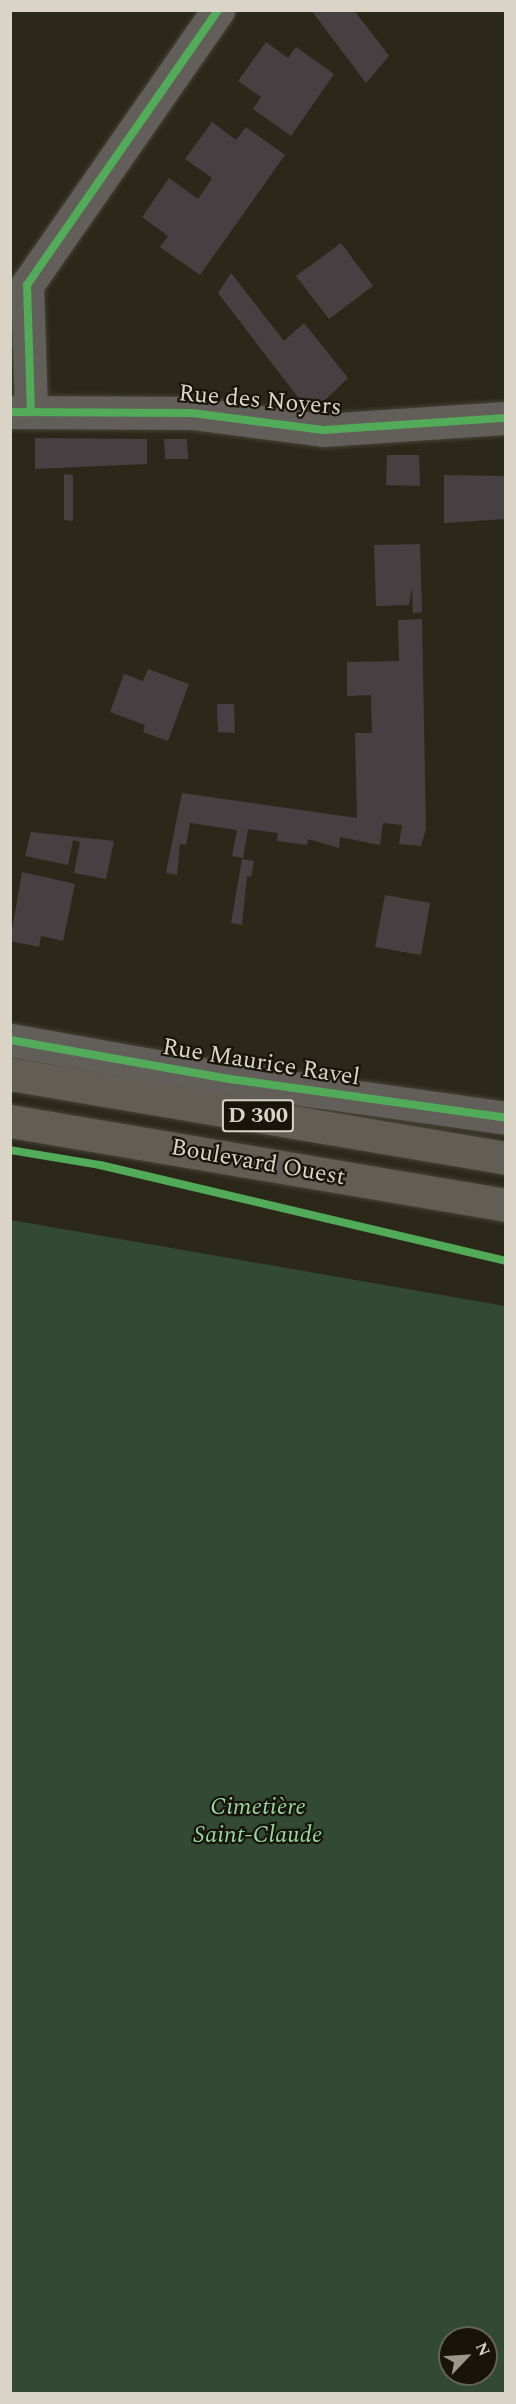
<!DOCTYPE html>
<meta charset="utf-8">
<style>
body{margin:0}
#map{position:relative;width:516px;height:2404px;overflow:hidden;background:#2b281a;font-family:Spectral,serif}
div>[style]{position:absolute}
.green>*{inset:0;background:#324933}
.building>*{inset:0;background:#464042}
.roads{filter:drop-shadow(0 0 2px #454337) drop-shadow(0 0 2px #454337)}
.minor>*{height:33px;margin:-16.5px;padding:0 16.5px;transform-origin:16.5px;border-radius:16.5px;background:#625e59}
.major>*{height:33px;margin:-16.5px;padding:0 16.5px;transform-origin:16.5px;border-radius:16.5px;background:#625e56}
.cycleway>*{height:8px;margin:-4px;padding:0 4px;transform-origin:4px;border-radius:4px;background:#51ab58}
span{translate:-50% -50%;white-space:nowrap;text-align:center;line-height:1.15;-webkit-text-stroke:4.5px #181409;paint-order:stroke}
.shield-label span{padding:2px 4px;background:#181409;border:2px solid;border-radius:4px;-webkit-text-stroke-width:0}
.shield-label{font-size:22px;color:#d9d4c5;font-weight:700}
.street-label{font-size:24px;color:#d9d4c5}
.park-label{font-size:24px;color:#95d89d;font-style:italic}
.frame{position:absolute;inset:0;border:12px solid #d9d4c5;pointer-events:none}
.north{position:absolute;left:438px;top:2326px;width:60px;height:60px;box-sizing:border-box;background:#181409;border:2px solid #656154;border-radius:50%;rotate:65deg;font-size:16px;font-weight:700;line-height:24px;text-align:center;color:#d9d4c5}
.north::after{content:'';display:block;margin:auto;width:21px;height:27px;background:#9c9889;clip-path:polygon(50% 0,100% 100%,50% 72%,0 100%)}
</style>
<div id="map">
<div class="green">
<i style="clip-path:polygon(evenodd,11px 1220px,505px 1306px,505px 2393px,11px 2393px,11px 1220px,450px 2338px,486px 2338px,486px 2374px,450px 2374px,450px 2338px)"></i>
</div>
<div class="building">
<i style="clip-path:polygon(311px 10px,354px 10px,389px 56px,366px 83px)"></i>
<i style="clip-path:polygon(266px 42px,288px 58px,296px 47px,334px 74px,291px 136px,253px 109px,261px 97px,238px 81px)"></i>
<i style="clip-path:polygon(212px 122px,236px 140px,246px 127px,285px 155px,200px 275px,160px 247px,168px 236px,142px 217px,169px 178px,198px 199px,205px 189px,212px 178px,185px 159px)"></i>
<i style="clip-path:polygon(341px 243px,373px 286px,329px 319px,296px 276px)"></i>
<i style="clip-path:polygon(231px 273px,284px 341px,304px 323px,348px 378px,318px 407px,315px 403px,307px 409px,218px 293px)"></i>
<i style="clip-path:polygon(35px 438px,147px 439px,147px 464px,35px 469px)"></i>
<i style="clip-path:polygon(164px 439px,187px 439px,188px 459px,165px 459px)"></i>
<i style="clip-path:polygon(387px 455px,419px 455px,420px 486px,386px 485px)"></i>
<i style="clip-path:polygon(64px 474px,73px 475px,73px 521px,64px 520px)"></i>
<i style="clip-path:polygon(444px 475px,506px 476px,506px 519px,444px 523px)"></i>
<i style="clip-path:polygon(420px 544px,422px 612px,413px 613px,412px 587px,409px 605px,376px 606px,374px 545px)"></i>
<i style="clip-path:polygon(422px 619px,426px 829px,421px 846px,399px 844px,402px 825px,383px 823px,380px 845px,340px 837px,339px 848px,308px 839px,307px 845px,277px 841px,278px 833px,248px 829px,243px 858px,232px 856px,237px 830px,190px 823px,186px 845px,180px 844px,177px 875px,166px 873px,182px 793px,357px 818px,355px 733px,372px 733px,371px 695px,347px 696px,347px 662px,399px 661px,398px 620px)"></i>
<i style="clip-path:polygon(148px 669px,189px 684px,168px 741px,143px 732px,145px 725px,110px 712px,124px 674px,143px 681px)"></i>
<i style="clip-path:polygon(217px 704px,234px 704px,235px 733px,218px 732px)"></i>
<i style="clip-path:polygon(31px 832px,114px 841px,106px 879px,74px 873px,80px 842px,73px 840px,68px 865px,25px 856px)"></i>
<i style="clip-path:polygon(242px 859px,254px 861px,251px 877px,247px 876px,242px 925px,231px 923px)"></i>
<i style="clip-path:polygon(22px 872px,75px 884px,63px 941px,41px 936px,39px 947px,10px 941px)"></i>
<i style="clip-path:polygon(385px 895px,430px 903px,421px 955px,375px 947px)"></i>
</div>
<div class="roads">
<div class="minor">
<i style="left:10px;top:412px;width:182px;rotate:0.3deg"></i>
<i style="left:192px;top:413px;width:132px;rotate:7.4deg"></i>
<i style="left:323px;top:430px;width:183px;rotate:-3.8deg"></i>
<i style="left:31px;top:412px;width:127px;rotate:-91.8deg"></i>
<i style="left:27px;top:285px;width:335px;rotate:-55.2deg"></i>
<i style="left:10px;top:1040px;width:223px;rotate:10.1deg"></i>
<i style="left:230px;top:1079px;width:279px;rotate:8deg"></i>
</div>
<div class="major">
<i style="left:10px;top:1074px;width:503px;rotate:9.61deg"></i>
<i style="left:10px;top:1121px;width:503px;rotate:9.61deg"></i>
</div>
</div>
<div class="cycleway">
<i style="left:10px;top:412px;width:182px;rotate:0.3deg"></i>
<i style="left:192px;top:413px;width:132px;rotate:7.4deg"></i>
<i style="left:323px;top:430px;width:183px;rotate:-3.8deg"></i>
<i style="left:31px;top:412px;width:127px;rotate:-91.8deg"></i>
<i style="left:27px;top:285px;width:335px;rotate:-55.2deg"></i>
<i style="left:10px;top:1040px;width:223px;rotate:10.1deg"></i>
<i style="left:230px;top:1079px;width:279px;rotate:8deg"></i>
<i style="left:10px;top:1150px;width:91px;rotate:9.5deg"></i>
<i style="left:100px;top:1165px;width:417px;rotate:13.3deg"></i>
</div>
<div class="shield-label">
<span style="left:258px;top:1116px">D 300</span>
</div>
<div class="street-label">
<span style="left:260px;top:401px;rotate:5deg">Rue des Noyers</span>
<span style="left:261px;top:1063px;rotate:9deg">Rue Maurice Ravel</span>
<span style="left:258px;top:1163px;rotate:10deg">Boulevard Ouest</span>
</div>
<div class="park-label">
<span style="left:258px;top:1822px">Cimetière<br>Saint-Claude</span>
</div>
<div class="frame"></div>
<div class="north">N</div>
</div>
